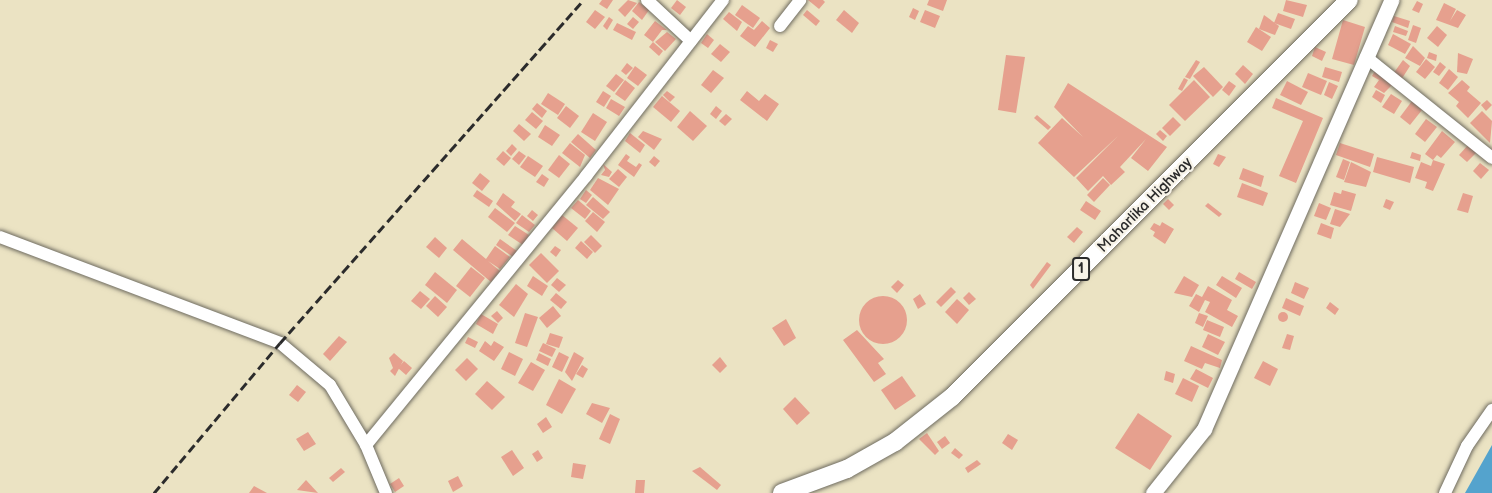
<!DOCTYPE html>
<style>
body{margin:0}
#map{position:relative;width:1492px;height:493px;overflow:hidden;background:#ebe3c3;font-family:"Balsamiq Sans",sans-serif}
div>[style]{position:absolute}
.water>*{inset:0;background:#54a3cd}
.building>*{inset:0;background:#e6a08e}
.round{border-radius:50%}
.roads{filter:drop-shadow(0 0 2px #6e6b60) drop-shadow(0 0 2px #6e6b60)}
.minor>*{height:12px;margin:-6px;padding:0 6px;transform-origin:6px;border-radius:6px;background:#fff}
.major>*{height:15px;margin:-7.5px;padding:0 7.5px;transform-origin:7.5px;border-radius:7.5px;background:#fff}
.highway>*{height:18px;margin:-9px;padding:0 9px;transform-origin:9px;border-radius:9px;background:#fff}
.rail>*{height:3px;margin-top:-1.5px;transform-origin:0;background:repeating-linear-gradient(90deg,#2b2b2b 0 9px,transparent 0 13.5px)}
span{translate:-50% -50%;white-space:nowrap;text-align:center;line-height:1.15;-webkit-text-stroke:4.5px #f7f3e8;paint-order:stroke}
.shield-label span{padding:2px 4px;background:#f7f3e8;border:2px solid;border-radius:4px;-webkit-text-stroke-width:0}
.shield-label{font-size:14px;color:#2b2b2b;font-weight:700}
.street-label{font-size:15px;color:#2b2b2b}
</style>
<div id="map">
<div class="water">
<i style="clip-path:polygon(1492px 445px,1492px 493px,1465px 493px)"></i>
</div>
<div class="building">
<i style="clip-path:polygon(602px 0,613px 0,607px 9px,599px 4px)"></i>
<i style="clip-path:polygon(628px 0,637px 3px,625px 17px,618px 10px)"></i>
<i style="clip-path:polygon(677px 0,686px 7px,680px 15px,671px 8px)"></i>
<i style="clip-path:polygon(808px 0,823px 0,825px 2px,819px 9px)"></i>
<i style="clip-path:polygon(929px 0,947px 0,943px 11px,927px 5px)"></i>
<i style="clip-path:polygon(1286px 0,1307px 5px,1303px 17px,1283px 11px)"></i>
<i style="clip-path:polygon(1417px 1px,1423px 4px,1419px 13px,1412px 10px)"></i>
<i style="clip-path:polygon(639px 2px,649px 10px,642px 20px,632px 11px)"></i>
<i style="clip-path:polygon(1444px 3px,1456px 9px,1450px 21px,1457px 10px,1466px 15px,1458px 28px,1436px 20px)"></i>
<i style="clip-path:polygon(742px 5px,760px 18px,753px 28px,735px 15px)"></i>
<i style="clip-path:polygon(913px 8px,919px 11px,915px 20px,909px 17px)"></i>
<i style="clip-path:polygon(595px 10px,605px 17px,595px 29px,586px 22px)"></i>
<i style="clip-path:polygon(807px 10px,820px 21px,816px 26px,803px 15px)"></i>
<i style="clip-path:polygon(844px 10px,859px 23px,852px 33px,836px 20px)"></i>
<i style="clip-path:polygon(925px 10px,940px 16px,935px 28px,920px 22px)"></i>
<i style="clip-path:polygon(729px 12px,742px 22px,737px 31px,723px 19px)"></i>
<i style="clip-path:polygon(1278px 13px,1295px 19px,1291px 29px,1274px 23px)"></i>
<i style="clip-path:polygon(1264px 15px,1279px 26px,1275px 35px,1259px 29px)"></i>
<i style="clip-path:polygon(1394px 16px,1410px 21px,1408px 28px,1392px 22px)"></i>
<i style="clip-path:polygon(609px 17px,613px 20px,607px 30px,603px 26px)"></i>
<i style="clip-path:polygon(633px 17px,639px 22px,633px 29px,627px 24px)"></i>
<i style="clip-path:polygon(1343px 20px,1365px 27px,1354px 65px,1332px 59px)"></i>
<i style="clip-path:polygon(655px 21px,667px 30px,662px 30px,653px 42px,644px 35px)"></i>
<i style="clip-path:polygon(762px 21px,770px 28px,755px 47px,740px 36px,748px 26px,754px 30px)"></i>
<i style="clip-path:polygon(617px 23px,636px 32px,632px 40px,613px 30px)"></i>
<i style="clip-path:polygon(1413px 25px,1421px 28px,1416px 43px,1408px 40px)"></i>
<i style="clip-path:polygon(1395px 26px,1408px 31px,1406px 36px,1393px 32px)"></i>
<i style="clip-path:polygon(1437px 26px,1447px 35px,1438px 47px,1427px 38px)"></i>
<i style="clip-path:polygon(1256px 27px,1271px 37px,1262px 51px,1247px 42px)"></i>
<i style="clip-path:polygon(667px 32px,676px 39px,665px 51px,655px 42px)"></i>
<i style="clip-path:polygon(707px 34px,714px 40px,708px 48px,701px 43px)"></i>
<i style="clip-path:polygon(1393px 34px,1411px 44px,1405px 54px,1388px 45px)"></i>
<i style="clip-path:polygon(770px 40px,778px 44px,773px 52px,766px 48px)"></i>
<i style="clip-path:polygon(653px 42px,663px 51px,659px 56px,649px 47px)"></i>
<i style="clip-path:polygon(720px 44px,730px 52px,721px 62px,711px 54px)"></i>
<i style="clip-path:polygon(1413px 46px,1425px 58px,1420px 66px,1405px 58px)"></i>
<i style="clip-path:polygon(1315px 47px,1326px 52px,1322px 61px,1312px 56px)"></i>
<i style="clip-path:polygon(1429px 52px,1437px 55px,1436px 61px,1427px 58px)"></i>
<i style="clip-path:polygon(1458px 53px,1473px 59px,1467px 74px,1457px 72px)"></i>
<i style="clip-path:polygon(1006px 55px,1025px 57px,1016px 113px,998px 110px)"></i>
<i style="clip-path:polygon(1426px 59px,1435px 67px,1425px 79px,1416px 72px)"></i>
<i style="clip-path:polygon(1196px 60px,1200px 62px,1190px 79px,1185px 77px)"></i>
<i style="clip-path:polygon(1403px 60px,1410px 66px,1401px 80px,1393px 74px)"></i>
<i style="clip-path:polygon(1440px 62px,1446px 67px,1439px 76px,1433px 72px)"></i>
<i style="clip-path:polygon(627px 63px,633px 68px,626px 75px,621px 71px)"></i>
<i style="clip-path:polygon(1243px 65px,1253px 74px,1245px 84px,1235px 74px)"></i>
<i style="clip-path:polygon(635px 66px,647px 75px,638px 86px,627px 78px)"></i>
<i style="clip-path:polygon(1204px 67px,1223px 87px,1213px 97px,1193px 76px)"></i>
<i style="clip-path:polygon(1325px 67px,1342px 72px,1339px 82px,1322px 77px)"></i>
<i style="clip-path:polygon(1376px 69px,1395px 82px,1384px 93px,1374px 87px,1379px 80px,1372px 76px)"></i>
<i style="clip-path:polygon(1449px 69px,1458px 77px,1448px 90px,1439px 83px)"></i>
<i style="clip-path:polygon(713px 70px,724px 78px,711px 93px,701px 85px)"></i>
<i style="clip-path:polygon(1308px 73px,1327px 81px,1321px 95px,1302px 87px)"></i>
<i style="clip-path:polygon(616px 74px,624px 80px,614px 92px,606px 86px)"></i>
<i style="clip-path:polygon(1184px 78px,1188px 80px,1182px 91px,1178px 89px)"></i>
<i style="clip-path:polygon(625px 80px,635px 88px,625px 101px,615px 94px)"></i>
<i style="clip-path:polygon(1194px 80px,1210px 97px,1185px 121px,1169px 105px)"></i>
<i style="clip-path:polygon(1462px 80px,1470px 87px,1467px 91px,1481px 103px,1468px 118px,1456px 106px,1459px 102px,1448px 93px)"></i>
<i style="clip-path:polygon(1229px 81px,1236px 86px,1229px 96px,1222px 90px)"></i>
<i style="clip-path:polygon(1287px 81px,1308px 92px,1301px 105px,1280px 95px)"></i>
<i style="clip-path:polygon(1329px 82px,1338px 86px,1332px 99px,1324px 95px)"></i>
<i style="clip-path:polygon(1068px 83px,1167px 147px,1148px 171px,1131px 158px,1146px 139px,1120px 167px,1125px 172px,1111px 185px,1103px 176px,1088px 191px,1076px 178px,1118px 136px,1074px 177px,1038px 143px,1062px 118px,1083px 137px,1054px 107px)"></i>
<i style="clip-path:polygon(1376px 90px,1385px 95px,1381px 103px,1372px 97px)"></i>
<i style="clip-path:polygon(603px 91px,611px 96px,604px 107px,596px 102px)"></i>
<i style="clip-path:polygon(667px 91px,675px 97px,670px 102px,663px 95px)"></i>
<i style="clip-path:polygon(747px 91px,759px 101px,765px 94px,779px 104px,767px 121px,740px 100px)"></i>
<i style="clip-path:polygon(548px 93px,565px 104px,558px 115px,541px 104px)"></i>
<i style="clip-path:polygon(1391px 94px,1402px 101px,1394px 114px,1382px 107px)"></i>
<i style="clip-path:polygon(662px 96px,680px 111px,671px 122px,653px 107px)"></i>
<i style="clip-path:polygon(1276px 98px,1323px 118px,1296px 183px,1279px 176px,1303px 121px,1272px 108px)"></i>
<i style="clip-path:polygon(611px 99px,625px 107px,619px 116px,606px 108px)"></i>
<i style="clip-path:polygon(1487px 100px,1492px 105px,1486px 111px,1481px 105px)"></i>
<i style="clip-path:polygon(1412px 101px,1422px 110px,1410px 125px,1400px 117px)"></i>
<i style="clip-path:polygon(537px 103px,547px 111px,542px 118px,532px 109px)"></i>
<i style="clip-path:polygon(566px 106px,579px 116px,570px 128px,557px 118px)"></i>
<i style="clip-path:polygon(716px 106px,722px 111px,716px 119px,710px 114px)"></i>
<i style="clip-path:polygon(690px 111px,707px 126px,693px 141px,677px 127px)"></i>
<i style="clip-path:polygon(1482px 111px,1492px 121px,1490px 143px,1470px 123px)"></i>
<i style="clip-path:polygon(532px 112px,543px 121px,536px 129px,525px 120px)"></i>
<i style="clip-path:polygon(593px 113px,607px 122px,595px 141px,581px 132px)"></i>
<i style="clip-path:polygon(726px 114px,732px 119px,725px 126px,719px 121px)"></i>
<i style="clip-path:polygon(1037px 115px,1051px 127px,1048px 130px,1034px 118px)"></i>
<i style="clip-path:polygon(1173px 117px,1181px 125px,1170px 136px,1162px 128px)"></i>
<i style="clip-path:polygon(1426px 119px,1437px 127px,1425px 142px,1415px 134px)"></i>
<i style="clip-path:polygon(519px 124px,531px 134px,524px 141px,513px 131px)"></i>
<i style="clip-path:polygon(545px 125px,560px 135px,552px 146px,538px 137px)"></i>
<i style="clip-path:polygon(1160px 130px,1167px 136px,1163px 141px,1156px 134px)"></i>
<i style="clip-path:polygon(643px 131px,662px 139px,654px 150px,638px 137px)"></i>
<i style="clip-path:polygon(1442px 131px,1455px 142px,1441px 158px,1437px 155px,1433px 160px,1445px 164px,1433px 191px,1425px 188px,1427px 182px,1415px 178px,1421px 162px,1431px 166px,1433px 160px,1425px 154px)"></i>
<i style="clip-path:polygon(630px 133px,645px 145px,640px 153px,625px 141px)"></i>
<i style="clip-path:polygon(578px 134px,596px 150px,590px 158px,571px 142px)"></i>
<i style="clip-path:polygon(570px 143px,585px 155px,580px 167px,562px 153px)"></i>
<i style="clip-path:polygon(1340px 143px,1374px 154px,1370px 167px,1336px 155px)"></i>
<i style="clip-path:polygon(512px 144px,517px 149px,511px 156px,506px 151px)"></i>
<i style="clip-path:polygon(1469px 144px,1478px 151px,1467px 162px,1459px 155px)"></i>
<i style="clip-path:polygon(503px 151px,511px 158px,504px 166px,496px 159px)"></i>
<i style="clip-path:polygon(519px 151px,526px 156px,519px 165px,512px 159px)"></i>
<i style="clip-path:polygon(1412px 152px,1421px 155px,1420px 161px,1410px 158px)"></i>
<i style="clip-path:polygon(626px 154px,630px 157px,627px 161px,636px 167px,639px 163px,642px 165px,634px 177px,618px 165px)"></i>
<i style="clip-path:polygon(1218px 154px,1226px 157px,1219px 167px,1213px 164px)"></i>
<i style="clip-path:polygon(559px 155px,570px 164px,559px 178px,548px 170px)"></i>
<i style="clip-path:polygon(528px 156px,543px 166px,535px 177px,520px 167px)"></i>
<i style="clip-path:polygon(654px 156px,660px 161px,655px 167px,649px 162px)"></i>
<i style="clip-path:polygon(1377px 157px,1414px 167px,1410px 183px,1373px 172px)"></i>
<i style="clip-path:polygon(1343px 159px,1350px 162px,1344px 180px,1336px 177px)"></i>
<i style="clip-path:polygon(1351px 162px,1371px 172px,1366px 187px,1344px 182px)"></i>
<i style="clip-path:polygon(1480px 163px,1489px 170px,1481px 179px,1473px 171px)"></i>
<i style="clip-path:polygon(603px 164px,612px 172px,609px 177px,601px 175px,605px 170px)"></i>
<i style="clip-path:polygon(1243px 168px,1264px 176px,1261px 187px,1239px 179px)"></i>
<i style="clip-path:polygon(618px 169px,627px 177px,619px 187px,609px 179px)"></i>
<i style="clip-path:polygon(480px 173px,490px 181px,482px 191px,472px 183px)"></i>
<i style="clip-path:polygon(542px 174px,549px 179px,544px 187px,536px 182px)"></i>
<i style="clip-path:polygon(598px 178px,619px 189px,608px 205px,590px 190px)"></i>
<i style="clip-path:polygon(1103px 178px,1110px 185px,1094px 202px,1087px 195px)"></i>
<i style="clip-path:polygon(1242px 183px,1268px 193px,1263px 206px,1237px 197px)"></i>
<i style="clip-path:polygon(477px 190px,493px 201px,489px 207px,473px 196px)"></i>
<i style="clip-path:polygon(586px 190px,592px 195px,586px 203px,580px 199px)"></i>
<i style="clip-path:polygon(1342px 190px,1356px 194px,1351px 211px,1330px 205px,1334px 192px,1341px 194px)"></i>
<i style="clip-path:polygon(503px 193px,515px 202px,511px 207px,521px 214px,515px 221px,496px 204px)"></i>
<i style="clip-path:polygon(1463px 193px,1473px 196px,1468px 213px,1457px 210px)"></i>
<i style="clip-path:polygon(593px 197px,610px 212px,603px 219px,586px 205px)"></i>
<i style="clip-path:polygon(1168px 199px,1174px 205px,1169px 210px,1163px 204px)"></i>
<i style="clip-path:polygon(1386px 199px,1394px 202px,1390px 210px,1383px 207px)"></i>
<i style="clip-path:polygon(578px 200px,591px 211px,585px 219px,571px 208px)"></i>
<i style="clip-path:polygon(1086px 201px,1101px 211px,1095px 220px,1080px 210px)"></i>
<i style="clip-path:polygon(1208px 203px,1222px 214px,1219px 217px,1205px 206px)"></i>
<i style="clip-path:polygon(1319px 203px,1331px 208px,1326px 220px,1314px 216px)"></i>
<i style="clip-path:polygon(495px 208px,515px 223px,507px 232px,488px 217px)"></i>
<i style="clip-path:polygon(1335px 209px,1350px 214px,1340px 227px,1330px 224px)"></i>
<i style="clip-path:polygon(532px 210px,538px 215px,533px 221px,527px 216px)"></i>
<i style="clip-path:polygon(593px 212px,605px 222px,597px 232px,585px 221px)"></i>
<i style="clip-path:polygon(522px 215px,535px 225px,529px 232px,516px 223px)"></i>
<i style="clip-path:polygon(562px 215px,578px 228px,567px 241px,552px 228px)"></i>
<i style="clip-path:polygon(1162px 222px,1174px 229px,1165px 244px,1153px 236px,1155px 232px,1150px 229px,1154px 223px,1160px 226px)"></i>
<i style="clip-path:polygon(1321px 223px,1334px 228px,1331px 239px,1317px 234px)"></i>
<i style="clip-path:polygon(515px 226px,529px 235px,523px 245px,508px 235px)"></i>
<i style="clip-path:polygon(1077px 227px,1083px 232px,1074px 243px,1067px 237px)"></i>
<i style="clip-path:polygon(591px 235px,602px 246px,595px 253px,584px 242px)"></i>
<i style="clip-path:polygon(435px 237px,447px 248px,439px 258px,426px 247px)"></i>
<i style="clip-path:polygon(462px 239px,486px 259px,495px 246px,510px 257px,500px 269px,488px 261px,500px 271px,491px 282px,453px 250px)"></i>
<i style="clip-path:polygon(500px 239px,517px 251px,513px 257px,496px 245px)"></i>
<i style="clip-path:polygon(581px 241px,593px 252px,587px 259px,575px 248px)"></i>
<i style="clip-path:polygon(555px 246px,561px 250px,556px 257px,550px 252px)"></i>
<i style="clip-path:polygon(541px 253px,559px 271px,547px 283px,529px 265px)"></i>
<i style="clip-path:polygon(1047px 262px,1051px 265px,1033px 289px,1030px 285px)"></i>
<i style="clip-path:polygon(471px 267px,485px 278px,470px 297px,456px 286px)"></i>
<i style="clip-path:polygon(435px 272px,457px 290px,447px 303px,425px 285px)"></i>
<i style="clip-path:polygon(1239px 272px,1256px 282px,1252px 289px,1235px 279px)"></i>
<i style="clip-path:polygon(533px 276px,548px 286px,542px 296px,527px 286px)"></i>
<i style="clip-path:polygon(1184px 276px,1199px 285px,1192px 297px,1174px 293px)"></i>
<i style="clip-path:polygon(1222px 276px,1242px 288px,1236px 298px,1216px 285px)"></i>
<i style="clip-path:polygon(557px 278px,566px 285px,559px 292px,551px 285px)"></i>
<i style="clip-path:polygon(898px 280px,904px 285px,897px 293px,891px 287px)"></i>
<i style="clip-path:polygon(1295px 282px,1309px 288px,1304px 299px,1291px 293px)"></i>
<i style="clip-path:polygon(516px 284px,528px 294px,514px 317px,499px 305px)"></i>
<i style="clip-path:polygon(1208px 286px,1232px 300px,1227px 310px,1238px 316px,1232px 327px,1205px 312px,1210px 302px,1205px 300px,1199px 312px,1189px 306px,1196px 294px,1202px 297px)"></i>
<i style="clip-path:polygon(951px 287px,956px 292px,941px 307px,936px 302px)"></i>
<i style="clip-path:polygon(420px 291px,430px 299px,421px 309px,411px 301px)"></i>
<i style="clip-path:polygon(969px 292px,976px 299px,969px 305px,963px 298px)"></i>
<i style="clip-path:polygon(556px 293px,567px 302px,561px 309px,550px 300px)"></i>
<i style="clip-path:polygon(920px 294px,926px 304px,918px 309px,913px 299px)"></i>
<i style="clip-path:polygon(435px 296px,447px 307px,438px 317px,426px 306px)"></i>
<i class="round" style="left:859px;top:296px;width:48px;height:48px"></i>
<i style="clip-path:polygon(1286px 298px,1304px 306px,1300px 316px,1282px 308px)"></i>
<i style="clip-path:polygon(957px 299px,969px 310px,957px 324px,945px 312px)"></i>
<i style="clip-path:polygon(1330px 302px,1339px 309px,1335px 315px,1326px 308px)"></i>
<i style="clip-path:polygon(553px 306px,561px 316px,547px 328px,539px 318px)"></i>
<i style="clip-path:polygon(497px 311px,503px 318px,498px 323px,491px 316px)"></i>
<i class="round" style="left:1278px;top:312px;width:10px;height:10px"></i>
<i style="clip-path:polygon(525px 313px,538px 317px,527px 347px,515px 343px)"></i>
<i style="clip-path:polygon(1199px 313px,1208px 316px,1203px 327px,1195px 323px)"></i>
<i style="clip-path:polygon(481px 314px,498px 324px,493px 334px,476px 324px)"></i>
<i style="clip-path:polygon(786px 319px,796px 338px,784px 346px,772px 328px)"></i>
<i style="clip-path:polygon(1207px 320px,1224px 327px,1220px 337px,1203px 330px)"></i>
<i style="clip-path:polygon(857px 330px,884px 359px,878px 363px,886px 374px,874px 382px,843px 340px)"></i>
<i style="clip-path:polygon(550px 333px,563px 337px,559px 348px,546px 344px)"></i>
<i style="clip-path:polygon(1208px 334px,1225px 342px,1218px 355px,1202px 347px)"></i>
<i style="clip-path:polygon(1287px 334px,1294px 336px,1290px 350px,1282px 348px)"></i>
<i style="clip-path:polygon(339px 336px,347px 342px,330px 361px,323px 354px)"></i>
<i style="clip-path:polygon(468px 337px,478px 342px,475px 348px,465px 343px)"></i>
<i style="clip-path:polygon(485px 341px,491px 346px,494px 341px,504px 347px,494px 361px,479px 351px)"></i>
<i style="clip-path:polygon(543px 343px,556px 349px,552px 357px,539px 351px)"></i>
<i style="clip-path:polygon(1191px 346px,1222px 360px,1220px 368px,1205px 363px,1202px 369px,1184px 361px)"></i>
<i style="clip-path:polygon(509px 352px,523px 359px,515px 376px,501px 369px)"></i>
<i style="clip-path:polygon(559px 352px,569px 357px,562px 372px,552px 367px)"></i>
<i style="clip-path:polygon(574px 352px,584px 358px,572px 381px,565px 372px)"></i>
<i style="clip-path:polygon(394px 353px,403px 361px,395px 376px,390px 371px,393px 368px,389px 358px)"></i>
<i style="clip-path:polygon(539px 353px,551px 359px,548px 366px,536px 360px)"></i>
<i style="clip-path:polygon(720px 357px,727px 366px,720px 373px,712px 365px)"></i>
<i style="clip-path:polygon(467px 358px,478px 369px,466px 381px,455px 370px)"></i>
<i style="clip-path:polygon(404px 361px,412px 368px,406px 375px,398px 368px)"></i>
<i style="clip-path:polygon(1263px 361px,1278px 369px,1270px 386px,1254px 378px)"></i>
<i style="clip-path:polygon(531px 362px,545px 370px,533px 391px,518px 383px)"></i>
<i style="clip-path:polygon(582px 365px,588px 369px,583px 378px,576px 374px)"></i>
<i style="clip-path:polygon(1196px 369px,1213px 378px,1208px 388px,1190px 379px)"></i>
<i style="clip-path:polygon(1166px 371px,1175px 374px,1173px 383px,1164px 380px)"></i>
<i style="clip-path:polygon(902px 376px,916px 396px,895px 410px,881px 390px)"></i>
<i style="clip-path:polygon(1183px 378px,1199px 386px,1192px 402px,1175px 394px)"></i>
<i style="clip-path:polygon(559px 379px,576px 389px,562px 414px,546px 405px)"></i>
<i style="clip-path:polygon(487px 381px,505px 397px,492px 410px,475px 394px)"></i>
<i style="clip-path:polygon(297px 385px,306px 392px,298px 402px,289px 395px)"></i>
<i style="clip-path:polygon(795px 397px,810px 413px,797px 425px,783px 409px)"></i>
<i style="clip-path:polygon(592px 403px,610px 408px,602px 423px,586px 414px)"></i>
<i style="clip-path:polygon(1138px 413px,1172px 436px,1150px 470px,1115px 448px)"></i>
<i style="clip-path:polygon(610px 414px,620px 419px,610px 444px,599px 439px)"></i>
<i style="clip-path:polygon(546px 417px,552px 427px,543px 433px,537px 424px)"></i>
<i style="clip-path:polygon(308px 432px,316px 444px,304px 451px,296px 439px)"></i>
<i style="clip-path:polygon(927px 433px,939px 451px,935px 455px,919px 439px)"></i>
<i style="clip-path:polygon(1008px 434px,1018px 440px,1012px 450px,1002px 443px)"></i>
<i style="clip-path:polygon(945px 436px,950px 443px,942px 449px,937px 442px)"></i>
<i style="clip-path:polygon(955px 448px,963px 455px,959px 459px,951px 453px)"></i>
<i style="clip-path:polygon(512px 450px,524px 468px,513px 476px,501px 457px)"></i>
<i style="clip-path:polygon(538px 450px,543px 458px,537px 462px,532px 454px)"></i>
<i style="clip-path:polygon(977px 460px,981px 464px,968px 473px,965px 468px)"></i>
<i style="clip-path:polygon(573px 463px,586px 465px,583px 479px,571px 477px)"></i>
<i style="clip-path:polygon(700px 467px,721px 485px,717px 490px,692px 471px)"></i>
<i style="clip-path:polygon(341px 468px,345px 472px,333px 482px,329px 478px)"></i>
<i style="clip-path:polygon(458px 476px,463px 486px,453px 492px,448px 481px)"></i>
<i style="clip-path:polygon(399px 478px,404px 486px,395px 492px,390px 484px)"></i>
<i style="clip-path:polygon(306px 480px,318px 493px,297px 490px)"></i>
<i style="clip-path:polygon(636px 480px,645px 480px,644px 493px,635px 493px)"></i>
<i style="clip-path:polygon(254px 486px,267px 493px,249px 493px)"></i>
</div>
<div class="roads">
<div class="minor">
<i style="left:647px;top:0;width:60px;rotate:43deg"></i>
<i style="left:780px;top:26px;width:33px;rotate:-52deg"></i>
<i style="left:1366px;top:57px;width:161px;rotate:38.7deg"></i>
<i style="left:0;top:237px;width:299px;rotate:20.7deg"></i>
<i style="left:280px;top:343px;width:65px;rotate:40deg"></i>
<i style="left:330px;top:385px;width:70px;rotate:59deg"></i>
<i style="left:366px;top:445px;width:52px;rotate:67.4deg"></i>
<i style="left:366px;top:445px;width:348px;rotate:-50.7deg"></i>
<i style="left:586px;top:176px;width:223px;rotate:-52.1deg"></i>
<i style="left:1445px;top:493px;width:52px;rotate:-64.9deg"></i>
<i style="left:1467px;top:446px;width:44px;rotate:-55.2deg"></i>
</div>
<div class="major">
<i style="left:1153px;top:493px;width:82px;rotate:-51.4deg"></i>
<i style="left:1204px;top:429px;width:468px;rotate:-66.4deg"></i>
</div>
<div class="highway">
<i style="left:782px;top:493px;width:69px;rotate:-20.3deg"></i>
<i style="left:847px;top:469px;width:55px;rotate:-29.4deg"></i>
<i style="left:895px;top:442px;width:73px;rotate:-38.3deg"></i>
<i style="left:952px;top:397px;width:561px;rotate:-45deg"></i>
</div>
</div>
<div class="rail">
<i style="left:154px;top:493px;width:196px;rotate:-50deg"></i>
<i style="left:280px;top:343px;width:458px;rotate:-48.5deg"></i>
</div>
<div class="shield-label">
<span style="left:1081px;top:269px">1</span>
</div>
<div class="street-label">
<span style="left:1145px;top:205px;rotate:-45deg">Maharlika Highway</span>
</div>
</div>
